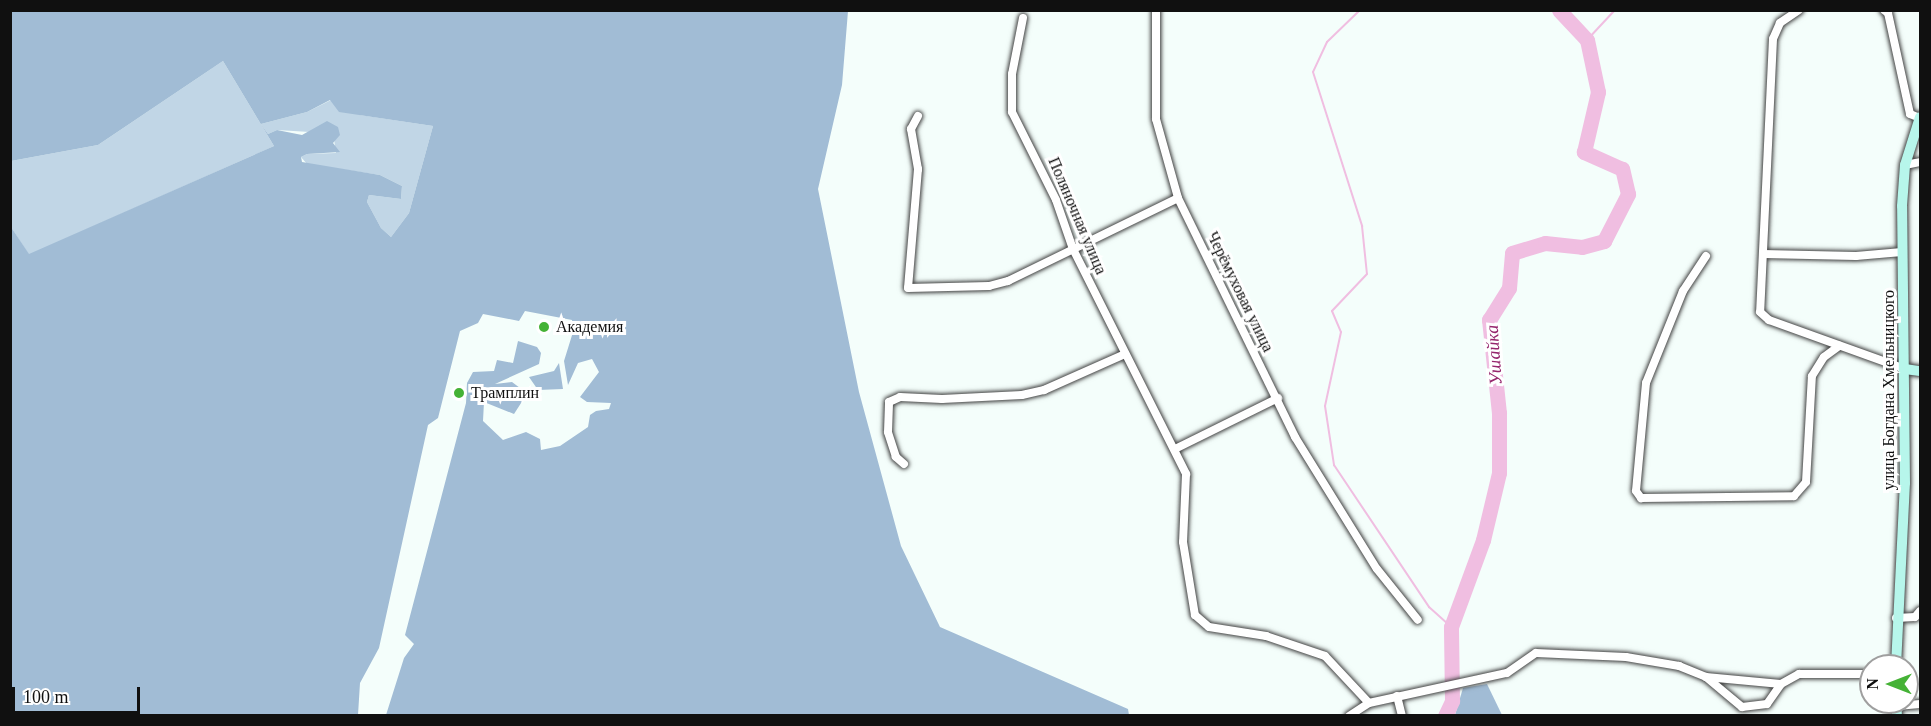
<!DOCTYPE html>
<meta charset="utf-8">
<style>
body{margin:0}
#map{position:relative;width:1931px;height:726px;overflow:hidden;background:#f4fefb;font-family:"Times New Roman",serif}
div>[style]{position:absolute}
.green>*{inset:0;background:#c1d6e6}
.forest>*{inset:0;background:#a1bcd5}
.stream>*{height:2px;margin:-1px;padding:0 1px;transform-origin:1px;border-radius:1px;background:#f0bee1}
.river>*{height:15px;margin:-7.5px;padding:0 7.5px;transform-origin:7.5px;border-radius:7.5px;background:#f0bee1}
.roads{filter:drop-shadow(0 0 2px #434343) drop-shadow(0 0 2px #434343)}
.street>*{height:8px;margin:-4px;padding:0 4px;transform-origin:4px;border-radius:4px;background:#fff}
.secondary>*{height:10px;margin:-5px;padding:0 5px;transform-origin:5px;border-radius:5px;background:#b7f6eb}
.dots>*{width:16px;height:16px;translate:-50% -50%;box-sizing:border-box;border:3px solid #fff;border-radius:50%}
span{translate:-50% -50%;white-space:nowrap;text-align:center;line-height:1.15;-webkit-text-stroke:6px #fff;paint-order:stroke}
.street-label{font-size:16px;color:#101010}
.poi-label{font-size:16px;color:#101010}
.left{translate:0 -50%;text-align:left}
.water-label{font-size:18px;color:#95266d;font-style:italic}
.frame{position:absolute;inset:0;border:12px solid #101010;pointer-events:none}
.north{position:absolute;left:1859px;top:654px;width:60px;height:60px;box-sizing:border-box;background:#fff;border:2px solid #9f9f9f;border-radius:50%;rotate:270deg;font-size:16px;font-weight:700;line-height:24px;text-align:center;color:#101010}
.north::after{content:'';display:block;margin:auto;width:21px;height:27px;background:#45b236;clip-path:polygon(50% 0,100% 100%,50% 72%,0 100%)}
.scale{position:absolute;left:12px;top:687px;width:128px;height:27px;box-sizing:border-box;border:3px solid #101010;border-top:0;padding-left:8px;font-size:18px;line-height:21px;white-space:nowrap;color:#101010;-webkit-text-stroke:4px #fff;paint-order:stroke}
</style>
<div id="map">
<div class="green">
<i style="clip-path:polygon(223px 61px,274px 146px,29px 255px,11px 227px,11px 161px,98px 145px)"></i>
<i style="clip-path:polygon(331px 100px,360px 115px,433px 126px,409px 213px,391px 237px,381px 228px,367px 202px,369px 195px,401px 199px,402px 186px,380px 175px,307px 164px,301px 157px,307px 154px,336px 153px,334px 139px,310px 132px,277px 130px,268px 134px,261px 124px,307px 112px)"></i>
</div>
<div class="forest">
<i style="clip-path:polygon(evenodd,11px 10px,848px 11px,842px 85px,818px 189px,859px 392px,901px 546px,940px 627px,1128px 709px,1129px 715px,386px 715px,404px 658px,414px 644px,405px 635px,466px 403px,467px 383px,473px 372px,494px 371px,497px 360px,513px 363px,518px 341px,537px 347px,541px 353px,539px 364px,495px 384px,512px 382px,520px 388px,523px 400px,514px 414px,484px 402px,483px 421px,503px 440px,526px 432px,540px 439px,541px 450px,560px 446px,588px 427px,590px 415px,596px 411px,609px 409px,611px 403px,587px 402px,580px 397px,599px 372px,592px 359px,578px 363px,568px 385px,564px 361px,573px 332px,572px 320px,525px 311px,519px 321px,483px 314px,478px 323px,460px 331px,438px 418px,428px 425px,379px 648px,360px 683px,358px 715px,11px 715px,11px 227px,29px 254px,274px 146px,223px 61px,98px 145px,11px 161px,11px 10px,330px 100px,339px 112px,433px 126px,409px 213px,391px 237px,381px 228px,367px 202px,369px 195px,401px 199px,402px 186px,380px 175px,302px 162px,301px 157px,307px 154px,340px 152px,333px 143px,340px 135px,338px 127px,327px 121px,302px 135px,277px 130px,268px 134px,261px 124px,307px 112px,330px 100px)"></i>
<i style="clip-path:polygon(559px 363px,563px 389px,538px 390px,529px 377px,554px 371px)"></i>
<i style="clip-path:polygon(1487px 684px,1502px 715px,1455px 715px,1463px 688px)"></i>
</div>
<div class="stream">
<i style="left:1360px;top:10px;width:46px;rotate:135.9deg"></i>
<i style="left:1327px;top:42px;width:33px;rotate:115deg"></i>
<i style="left:1313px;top:72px;width:162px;rotate:72.3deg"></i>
<i style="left:1362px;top:226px;width:48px;rotate:84.1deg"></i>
<i style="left:1367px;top:274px;width:51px;rotate:133.4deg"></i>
<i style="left:1332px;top:311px;width:23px;rotate:67deg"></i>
<i style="left:1341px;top:332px;width:76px;rotate:102.2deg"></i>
<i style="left:1325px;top:406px;width:60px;rotate:81.3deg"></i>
<i style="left:1334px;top:465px;width:171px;rotate:56.2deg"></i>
<i style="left:1429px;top:607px;width:30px;rotate:42deg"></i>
<i style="left:1587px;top:40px;width:41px;rotate:-47deg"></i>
</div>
<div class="river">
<i style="left:1445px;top:716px;width:17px;rotate:-65deg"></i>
<i style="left:1452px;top:701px;width:74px;rotate:-90.8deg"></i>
<i style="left:1451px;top:627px;width:93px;rotate:-69.8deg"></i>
<i style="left:1483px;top:540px;width:69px;rotate:-76.6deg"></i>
<i style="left:1499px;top:473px;width:60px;rotate:-90deg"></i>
<i style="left:1499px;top:413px;width:94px;rotate:-96.1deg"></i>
<i style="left:1489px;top:320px;width:38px;rotate:-58deg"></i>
<i style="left:1509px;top:288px;width:35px;rotate:-85deg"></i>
<i style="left:1512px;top:253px;width:34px;rotate:-17deg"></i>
<i style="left:1545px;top:243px;width:37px;rotate:6deg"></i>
<i style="left:1582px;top:247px;width:23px;rotate:-15deg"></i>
<i style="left:1604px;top:241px;width:53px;rotate:-62.9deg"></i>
<i style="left:1628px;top:194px;width:26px;rotate:-103deg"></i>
<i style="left:1622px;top:169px;width:42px;rotate:-155.9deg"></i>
<i style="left:1584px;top:152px;width:62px;rotate:-76.9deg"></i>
<i style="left:1598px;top:92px;width:53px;rotate:-101.9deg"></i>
<i style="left:1587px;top:40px;width:41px;rotate:-133deg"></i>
</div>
<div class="roads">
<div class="street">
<i style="left:1156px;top:10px;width:109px;rotate:90deg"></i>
<i style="left:1156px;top:119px;width:82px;rotate:74.4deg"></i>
<i style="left:1178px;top:198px;width:266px;rotate:63.9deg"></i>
<i style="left:1295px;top:437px;width:155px;rotate:58.2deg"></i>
<i style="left:1377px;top:569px;width:65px;rotate:51.2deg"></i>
<i style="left:1799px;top:10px;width:23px;rotate:146deg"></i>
<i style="left:1780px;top:23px;width:17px;rotate:114deg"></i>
<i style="left:1773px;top:39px;width:273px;rotate:92.7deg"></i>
<i style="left:1760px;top:312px;width:12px;rotate:42deg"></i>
<i style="left:1769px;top:320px;width:145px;rotate:19.8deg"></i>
<i style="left:1884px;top:10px;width:5px;rotate:37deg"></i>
<i style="left:1888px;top:13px;width:103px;rotate:77.7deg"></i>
<i style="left:1910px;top:114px;width:11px;rotate:22deg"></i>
<i style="left:1023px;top:18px;width:57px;rotate:101.1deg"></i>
<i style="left:1012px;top:74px;width:38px;rotate:90deg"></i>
<i style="left:1012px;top:112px;width:98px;rotate:63.4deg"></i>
<i style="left:1056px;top:200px;width:52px;rotate:70.9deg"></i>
<i style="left:1073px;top:249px;width:252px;rotate:63.3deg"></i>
<i style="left:1186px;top:474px;width:68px;rotate:92.5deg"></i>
<i style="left:1183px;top:542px;width:74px;rotate:80.7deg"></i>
<i style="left:1195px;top:615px;width:18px;rotate:41deg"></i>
<i style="left:1209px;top:627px;width:58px;rotate:9deg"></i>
<i style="left:1266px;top:636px;width:62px;rotate:18.7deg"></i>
<i style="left:1325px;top:656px;width:64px;rotate:46.9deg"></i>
<i style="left:918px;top:116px;width:15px;rotate:118deg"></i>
<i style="left:911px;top:129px;width:41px;rotate:80.1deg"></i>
<i style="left:918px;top:169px;width:119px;rotate:94.8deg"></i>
<i style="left:908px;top:288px;width:81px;rotate:-1.4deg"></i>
<i style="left:989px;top:286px;width:20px;rotate:-15deg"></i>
<i style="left:1008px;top:281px;width:189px;rotate:-26deg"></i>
<i style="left:1905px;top:165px;width:15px;rotate:-11deg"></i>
<i style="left:1763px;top:254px;width:93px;rotate:1.2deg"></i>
<i style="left:1856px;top:256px;width:46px;rotate:-5deg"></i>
<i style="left:1706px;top:256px;width:42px;rotate:123.3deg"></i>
<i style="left:1683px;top:291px;width:99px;rotate:111.9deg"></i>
<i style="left:1646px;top:383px;width:108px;rotate:95.3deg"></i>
<i style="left:1636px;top:491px;width:9px;rotate:54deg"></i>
<i style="left:1641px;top:498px;width:153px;rotate:-0.7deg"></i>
<i style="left:1794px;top:496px;width:18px;rotate:-49deg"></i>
<i style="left:1806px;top:482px;width:106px;rotate:-86.8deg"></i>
<i style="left:1812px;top:376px;width:22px;rotate:-58deg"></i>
<i style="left:1824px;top:357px;width:19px;rotate:-36deg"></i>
<i style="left:1175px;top:449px;width:115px;rotate:-26.3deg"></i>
<i style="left:904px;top:464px;width:11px;rotate:-139deg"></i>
<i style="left:896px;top:457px;width:26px;rotate:-108deg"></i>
<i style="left:888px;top:432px;width:30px;rotate:-88deg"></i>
<i style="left:889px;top:402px;width:12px;rotate:-24deg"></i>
<i style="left:900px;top:397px;width:42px;rotate:2.7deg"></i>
<i style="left:942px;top:399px;width:80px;rotate:-2.9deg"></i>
<i style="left:1022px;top:395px;width:23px;rotate:-13deg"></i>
<i style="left:1044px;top:390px;width:89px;rotate:-24deg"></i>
<i style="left:1896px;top:618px;width:19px;rotate:-3deg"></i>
<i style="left:1915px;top:617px;width:8px;rotate:-50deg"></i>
<i style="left:1706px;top:677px;width:75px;rotate:5.3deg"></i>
<i style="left:1397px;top:696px;width:21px;rotate:76deg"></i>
<i style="left:1897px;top:706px;width:23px;rotate:-5deg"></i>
<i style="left:1349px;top:716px;width:24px;rotate:-33deg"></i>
<i style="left:1369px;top:703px;width:141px;rotate:-12.3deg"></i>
<i style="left:1507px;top:673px;width:35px;rotate:-35deg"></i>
<i style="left:1536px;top:653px;width:90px;rotate:2.5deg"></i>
<i style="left:1626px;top:657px;width:54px;rotate:9.6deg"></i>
<i style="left:1679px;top:666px;width:29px;rotate:22deg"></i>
<i style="left:1706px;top:677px;width:47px;rotate:39.8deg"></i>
<i style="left:1742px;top:707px;width:25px;rotate:-7deg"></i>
<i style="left:1767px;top:704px;width:24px;rotate:-55deg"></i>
<i style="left:1781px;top:684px;width:21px;rotate:-29deg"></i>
<i style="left:1799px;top:674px;width:72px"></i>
</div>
<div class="secondary">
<i style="left:1905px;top:369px;width:15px;rotate:8deg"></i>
<i style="left:1896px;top:666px;width:183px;rotate:-87.2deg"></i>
<i style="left:1905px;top:483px;width:277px;rotate:-90.6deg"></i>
<i style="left:1902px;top:206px;width:41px;rotate:-85.8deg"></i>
<i style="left:1905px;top:165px;width:50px;rotate:-72.6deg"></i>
<i style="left:1896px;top:702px;width:14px;rotate:86deg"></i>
</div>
</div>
<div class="dots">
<i style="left:544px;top:327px;background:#45b236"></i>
<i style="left:459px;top:393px;background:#45b236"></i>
</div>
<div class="street-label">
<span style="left:1077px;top:216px;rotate:67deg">Поляночная улица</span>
<span style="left:1240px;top:292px;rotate:64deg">Черёмуховая улица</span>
<span style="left:1889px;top:390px;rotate:-90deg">улица Богдана Хмельницкого</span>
</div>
<div class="poi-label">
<span class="left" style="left:556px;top:327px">Академия</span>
<span class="left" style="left:471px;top:393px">Трамплин</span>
</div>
<div class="water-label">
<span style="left:1494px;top:355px;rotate:-94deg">Ушайка</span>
</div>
<div class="frame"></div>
<div class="north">N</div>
<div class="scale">100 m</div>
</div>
